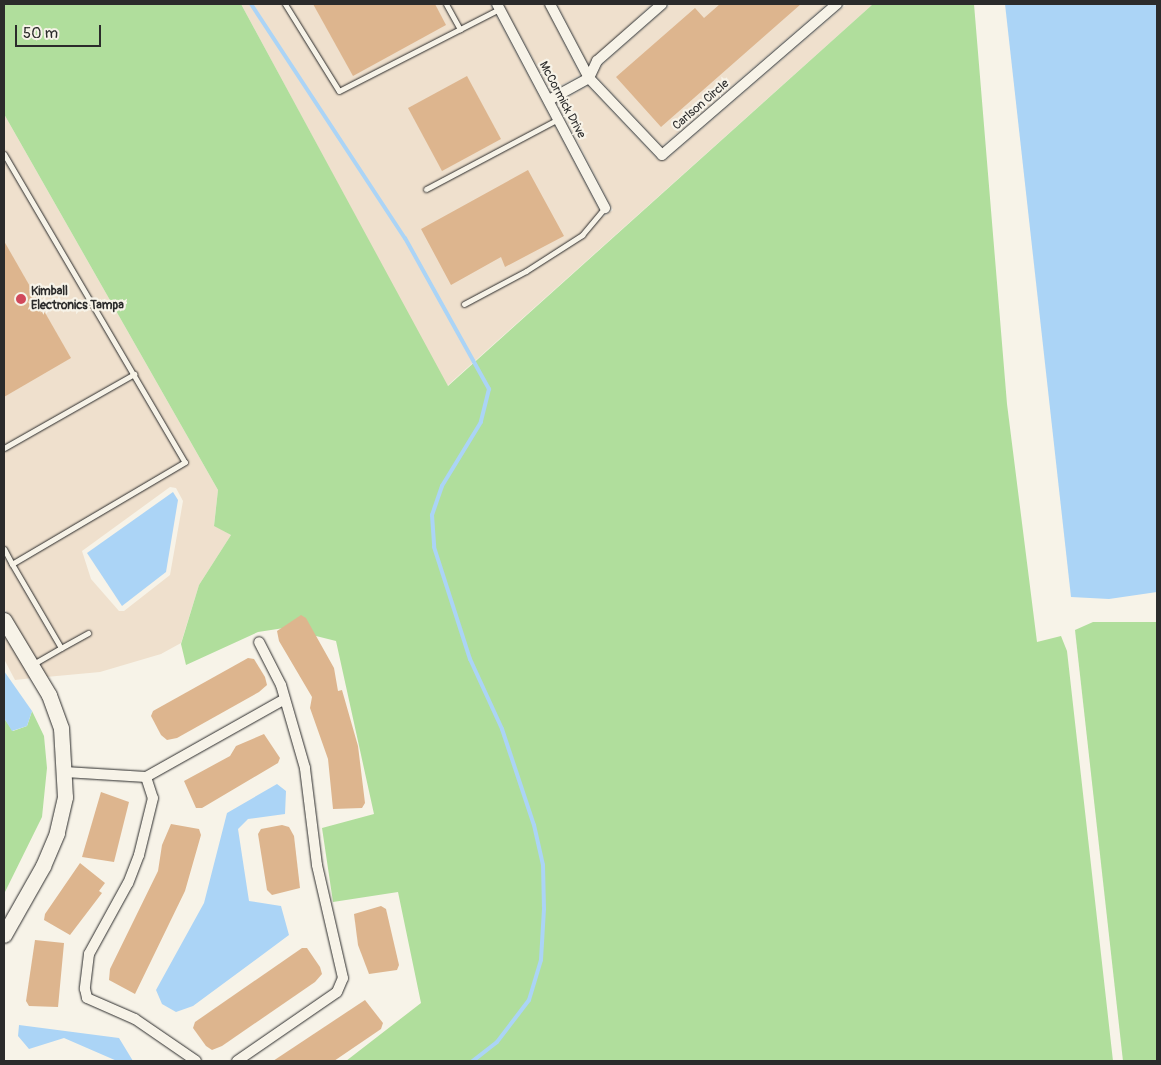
<!DOCTYPE html>
<style>
body{margin:0}
#map{position:relative;width:1161px;height:1065px;overflow:hidden;background:#f7f3e8;font-family:Pangolin,sans-serif}
div>[style]{position:absolute}
.built>*{inset:0;background:#efe0cd}
.green>*{inset:0;background:#b0de9c}
.water>*{inset:0;background:#abd4f6}
.stream>*{height:4px;margin:-2px;padding:0 2px;transform-origin:2px;border-radius:2px;background:#abd4f6}
.building>*{inset:0;background:#ddb58e}
.roads{filter:drop-shadow(0 0 1px #2b2b2b) drop-shadow(0 0 1px #2b2b2b)}
.lane>*{height:5px;margin:-2.5px;padding:0 2.5px;transform-origin:2.5px;border-radius:2.5px;background:#f7f3e8}
.street>*{height:10px;margin:-5px;padding:0 5px;transform-origin:5px;border-radius:5px;background:#f7f3e8}
.secondary>*{height:15px;margin:-7.5px;padding:0 7.5px;transform-origin:7.5px;border-radius:7.5px;background:#f7f3e8}
.dots>*{width:14px;height:14px;translate:-50% -50%;box-sizing:border-box;border:2px solid #f7f3e8;border-radius:50%}
span{translate:-50% -50%;white-space:nowrap;text-align:center;line-height:1.15;-webkit-text-stroke:4.5px #f7f3e8;paint-order:stroke}
.street-label{font-size:12px;color:#2b2b2b}
.poi-label{font-size:12px;color:#2b2b2b;font-weight:700}
.left{translate:0 -50%;text-align:left}
.frame{position:absolute;inset:0;border:5px solid #2b2b2b;pointer-events:none}
.scale{position:absolute;left:15px;top:25px;width:86px;height:22px;box-sizing:border-box;border:2px solid #2b2b2b;border-top:0;padding-left:6px;font-size:15px;line-height:18px;white-space:nowrap;color:#2b2b2b;-webkit-text-stroke:4px #f7f3e8;paint-order:stroke}
</style>
<div id="map">
<div class="built">
<i style="clip-path:polygon(241px 4px,490px 4px,603px 217px,613px 210px,558px 103px,588px 86px,658px 160px,666px 160px,847px 4px,873px 4px,447px 386px)"></i>
<i style="clip-path:polygon(503px 4px,544px 4px,580px 75px,551px 91px)"></i>
<i style="clip-path:polygon(557px 4px,652px 4px,588px 64px)"></i>
<i style="clip-path:polygon(671px 4px,827px 4px,662px 146px,596px 76px,602px 65px)"></i>
<i style="clip-path:polygon(evenodd,4px 114px,218px 490px,214px 525px,231px 535px,199px 585px,181px 643px,161px 654px,100px 672px,46px 677px,4px 608px,4px 114px,170px 487px,176px 488px,183px 501px,170px 575px,124px 611px,119px 611px,91px 579px,82px 551px,170px 487px)"></i>
<i style="clip-path:polygon(4px 631px,33px 678px,15px 680px,4px 659px)"></i>
</div>
<div class="green">
<i style="clip-path:polygon(4px 4px,241px 4px,448px 386px,873px 4px,974px 4px,1007px 404px,1037px 642px,1061px 636px,1067px 651px,1113px 1061px,346px 1061px,421px 1003px,398px 892px,333px 902px,322px 828px,374px 814px,336px 641px,284px 628px,258px 632px,186px 665px,181px 644px,199px 585px,231px 535px,214px 526px,218px 490px,4px 114px)"></i>
<i style="clip-path:polygon(1093px 622px,1157px 622px,1157px 1061px,1123px 1061px,1075px 630px)"></i>
<i style="clip-path:polygon(32px 711px,44px 736px,47px 768px,42px 817px,4px 894px,4px 718px,13px 731px,27px 726px)"></i>
</div>
<div class="water">
<i style="clip-path:polygon(1005px 4px,1157px 4px,1157px 592px,1109px 599px,1071px 597px)"></i>
<i style="clip-path:polygon(173px 492px,178px 500px,166px 572px,122px 606px,87px 553px)"></i>
<i style="clip-path:polygon(4px 671px,32px 711px,27px 726px,12px 731px,4px 718px)"></i>
<i style="clip-path:polygon(277px 784px,286px 791px,285px 814px,248px 819px,238px 829px,249px 901px,281px 906px,289px 935px,193px 1006px,176px 1012px,162px 1004px,156px 990px,204px 903px,227px 813px)"></i>
<i style="clip-path:polygon(19px 1025px,119px 1038px,133px 1061px,117px 1061px,64px 1038px,29px 1049px,18px 1036px)"></i>
</div>
<div class="stream">
<i style="left:251px;top:4px;width:280px;rotate:56.7deg"></i>
<i style="left:405px;top:238px;width:173px;rotate:60.9deg"></i>
<i style="left:489px;top:389px;width:34px;rotate:104deg"></i>
<i style="left:481px;top:422px;width:75px;rotate:121.4deg"></i>
<i style="left:442px;top:486px;width:31px;rotate:109deg"></i>
<i style="left:432px;top:515px;width:32px;rotate:86deg"></i>
<i style="left:434px;top:547px;width:118px;rotate:72.2deg"></i>
<i style="left:470px;top:659px;width:77px;rotate:65.4deg"></i>
<i style="left:502px;top:729px;width:101px;rotate:71.6deg"></i>
<i style="left:534px;top:825px;width:41px;rotate:77.3deg"></i>
<i style="left:543px;top:865px;width:44px;rotate:88.7deg"></i>
<i style="left:544px;top:909px;width:51px;rotate:93.4deg"></i>
<i style="left:541px;top:960px;width:42px;rotate:106.7deg"></i>
<i style="left:529px;top:1000px;width:53px;rotate:127.3deg"></i>
<i style="left:497px;top:1042px;width:31px;rotate:142deg"></i>
</div>
<div class="building">
<i style="clip-path:polygon(313px 4px,435px 4px,446px 25px,353px 76px)"></i>
<i style="clip-path:polygon(720px 4px,801px 4px,661px 127px,616px 77px,695px 8px,704px 18px)"></i>
<i style="clip-path:polygon(467px 76px,501px 139px,442px 171px,408px 108px)"></i>
<i style="clip-path:polygon(528px 170px,564px 236px,505px 267px,501px 257px,451px 285px,421px 229px)"></i>
<i style="clip-path:polygon(4px 241px,71px 358px,4px 397px)"></i>
<i style="clip-path:polygon(301px 615px,306px 618px,334px 668px,338px 691px,342px 690px,358px 746px,365px 803px,362px 808px,333px 809px,328px 759px,310px 708px,312px 697px,279px 641px,277px 631px)"></i>
<i style="clip-path:polygon(248px 658px,254px 659px,265px 677px,267px 685px,259px 692px,177px 738px,167px 740px,161px 735px,151px 716px,153px 711px)"></i>
<i style="clip-path:polygon(264px 734px,280px 758px,278px 763px,202px 808px,196px 808px,184px 781px,230px 756px,236px 746px)"></i>
<i style="clip-path:polygon(101px 792px,129px 802px,114px 862px,82px 857px)"></i>
<i style="clip-path:polygon(171px 824px,199px 829px,201px 835px,185px 891px,135px 994px,109px 980px,110px 969px,158px 871px,162px 845px)"></i>
<i style="clip-path:polygon(282px 825px,289px 827px,294px 836px,300px 888px,272px 895px,267px 890px,258px 834px,261px 829px)"></i>
<i style="clip-path:polygon(80px 863px,105px 883px,99px 891px,102px 893px,70px 935px,44px 920px,45px 914px)"></i>
<i style="clip-path:polygon(381px 906px,386px 909px,399px 965px,397px 970px,369px 974px,358px 945px,354px 914px)"></i>
<i style="clip-path:polygon(35px 940px,64px 943px,58px 1007px,29px 1006px,26px 1001px)"></i>
<i style="clip-path:polygon(302px 948px,307px 948px,320px 967px,322px 974px,315px 982px,222px 1046px,212px 1050px,206px 1046px,193px 1028px,195px 1022px)"></i>
<i style="clip-path:polygon(365px 1000px,383px 1023px,381px 1029px,334px 1061px,273px 1061px)"></i>
</div>
<div class="roads">
<div class="lane">
<i style="left:285px;top:4px;width:102px;rotate:58.2deg"></i>
<i style="left:339px;top:91px;width:180px;rotate:-27.1deg"></i>
<i style="left:446px;top:4px;width:29px;rotate:61deg"></i>
<i style="left:4px;top:154px;width:357px;rotate:59.6deg"></i>
<i style="left:185px;top:462px;width:201px;rotate:149.5deg"></i>
<i style="left:12px;top:564px;width:17px;rotate:-118deg"></i>
<i style="left:426px;top:189px;width:149px;rotate:-27.9deg"></i>
<i style="left:464px;top:304px;width:70px;rotate:-28deg"></i>
<i style="left:526px;top:271px;width:67px;rotate:-32.7deg"></i>
<i style="left:582px;top:235px;width:35px;rotate:-50deg"></i>
<i style="left:4px;top:448px;width:150px;rotate:-29.6deg"></i>
<i style="left:12px;top:564px;width:97px;rotate:59.7deg"></i>
<i style="left:61px;top:648px;width:32px;rotate:150deg"></i>
<i style="left:61px;top:648px;width:31px;rotate:-29deg"></i>
</div>
<div class="street">
<i style="left:497px;top:4px;width:231px;rotate:62.1deg"></i>
<i style="left:550px;top:4px;width:84px;rotate:62.2deg"></i>
<i style="left:589px;top:78px;width:106px;rotate:46.5deg"></i>
<i style="left:662px;top:155px;width:231px;rotate:-40.8deg"></i>
<i style="left:549px;top:100px;width:46px;rotate:-28.8deg"></i>
<i style="left:589px;top:78px;width:19px;rotate:-65deg"></i>
<i style="left:597px;top:61px;width:86px;rotate:-41.2deg"></i>
<i style="left:65px;top:772px;width:81px;rotate:3.5deg"></i>
<i style="left:146px;top:777px;width:22px;rotate:72deg"></i>
<i style="left:153px;top:798px;width:59px;rotate:103.8deg"></i>
<i style="left:139px;top:855px;width:30px;rotate:111deg"></i>
<i style="left:128px;top:883px;width:81px;rotate:118.8deg"></i>
<i style="left:89px;top:954px;width:35px;rotate:97deg"></i>
<i style="left:85px;top:989px;width:9px;rotate:77deg"></i>
<i style="left:87px;top:998px;width:52px;rotate:23.6deg"></i>
<i style="left:135px;top:1019px;width:74px;rotate:34.5deg"></i>
<i style="left:146px;top:777px;width:159px;rotate:-29.3deg"></i>
<i style="left:237px;top:1061px;width:121px;rotate:-34.6deg"></i>
<i style="left:337px;top:992px;width:15px;rotate:-67deg"></i>
<i style="left:343px;top:978px;width:116px;rotate:-103deg"></i>
<i style="left:317px;top:865px;width:98px;rotate:-97.1deg"></i>
<i style="left:305px;top:768px;width:86px;rotate:-106.1deg"></i>
<i style="left:281px;top:685px;width:48px;rotate:-117.1deg"></i>
</div>
<div class="secondary">
<i style="left:4px;top:620px;width:87px;rotate:59deg"></i>
<i style="left:49px;top:695px;width:35px;rotate:70deg"></i>
<i style="left:61px;top:728px;width:69px;rotate:86.7deg"></i>
<i style="left:65px;top:797px;width:37px;rotate:103deg"></i>
<i style="left:57px;top:833px;width:36px;rotate:113deg"></i>
<i style="left:43px;top:866px;width:79px;rotate:119.5deg"></i>
</div>
</div>
<div class="dots">
<i style="left:21px;top:299px;background:#d1495b"></i>
</div>
<div class="street-label">
<span style="left:562px;top:100px;rotate:62deg">McCormick Drive</span>
<span style="left:701px;top:105px;rotate:-41deg">Carlson Circle</span>
</div>
<div class="poi-label">
<span class="left" style="left:31px;top:299px">Kimball<br>Electronics Tampa</span>
</div>
<div class="frame"></div>
<div class="scale">50 m</div>
</div>
